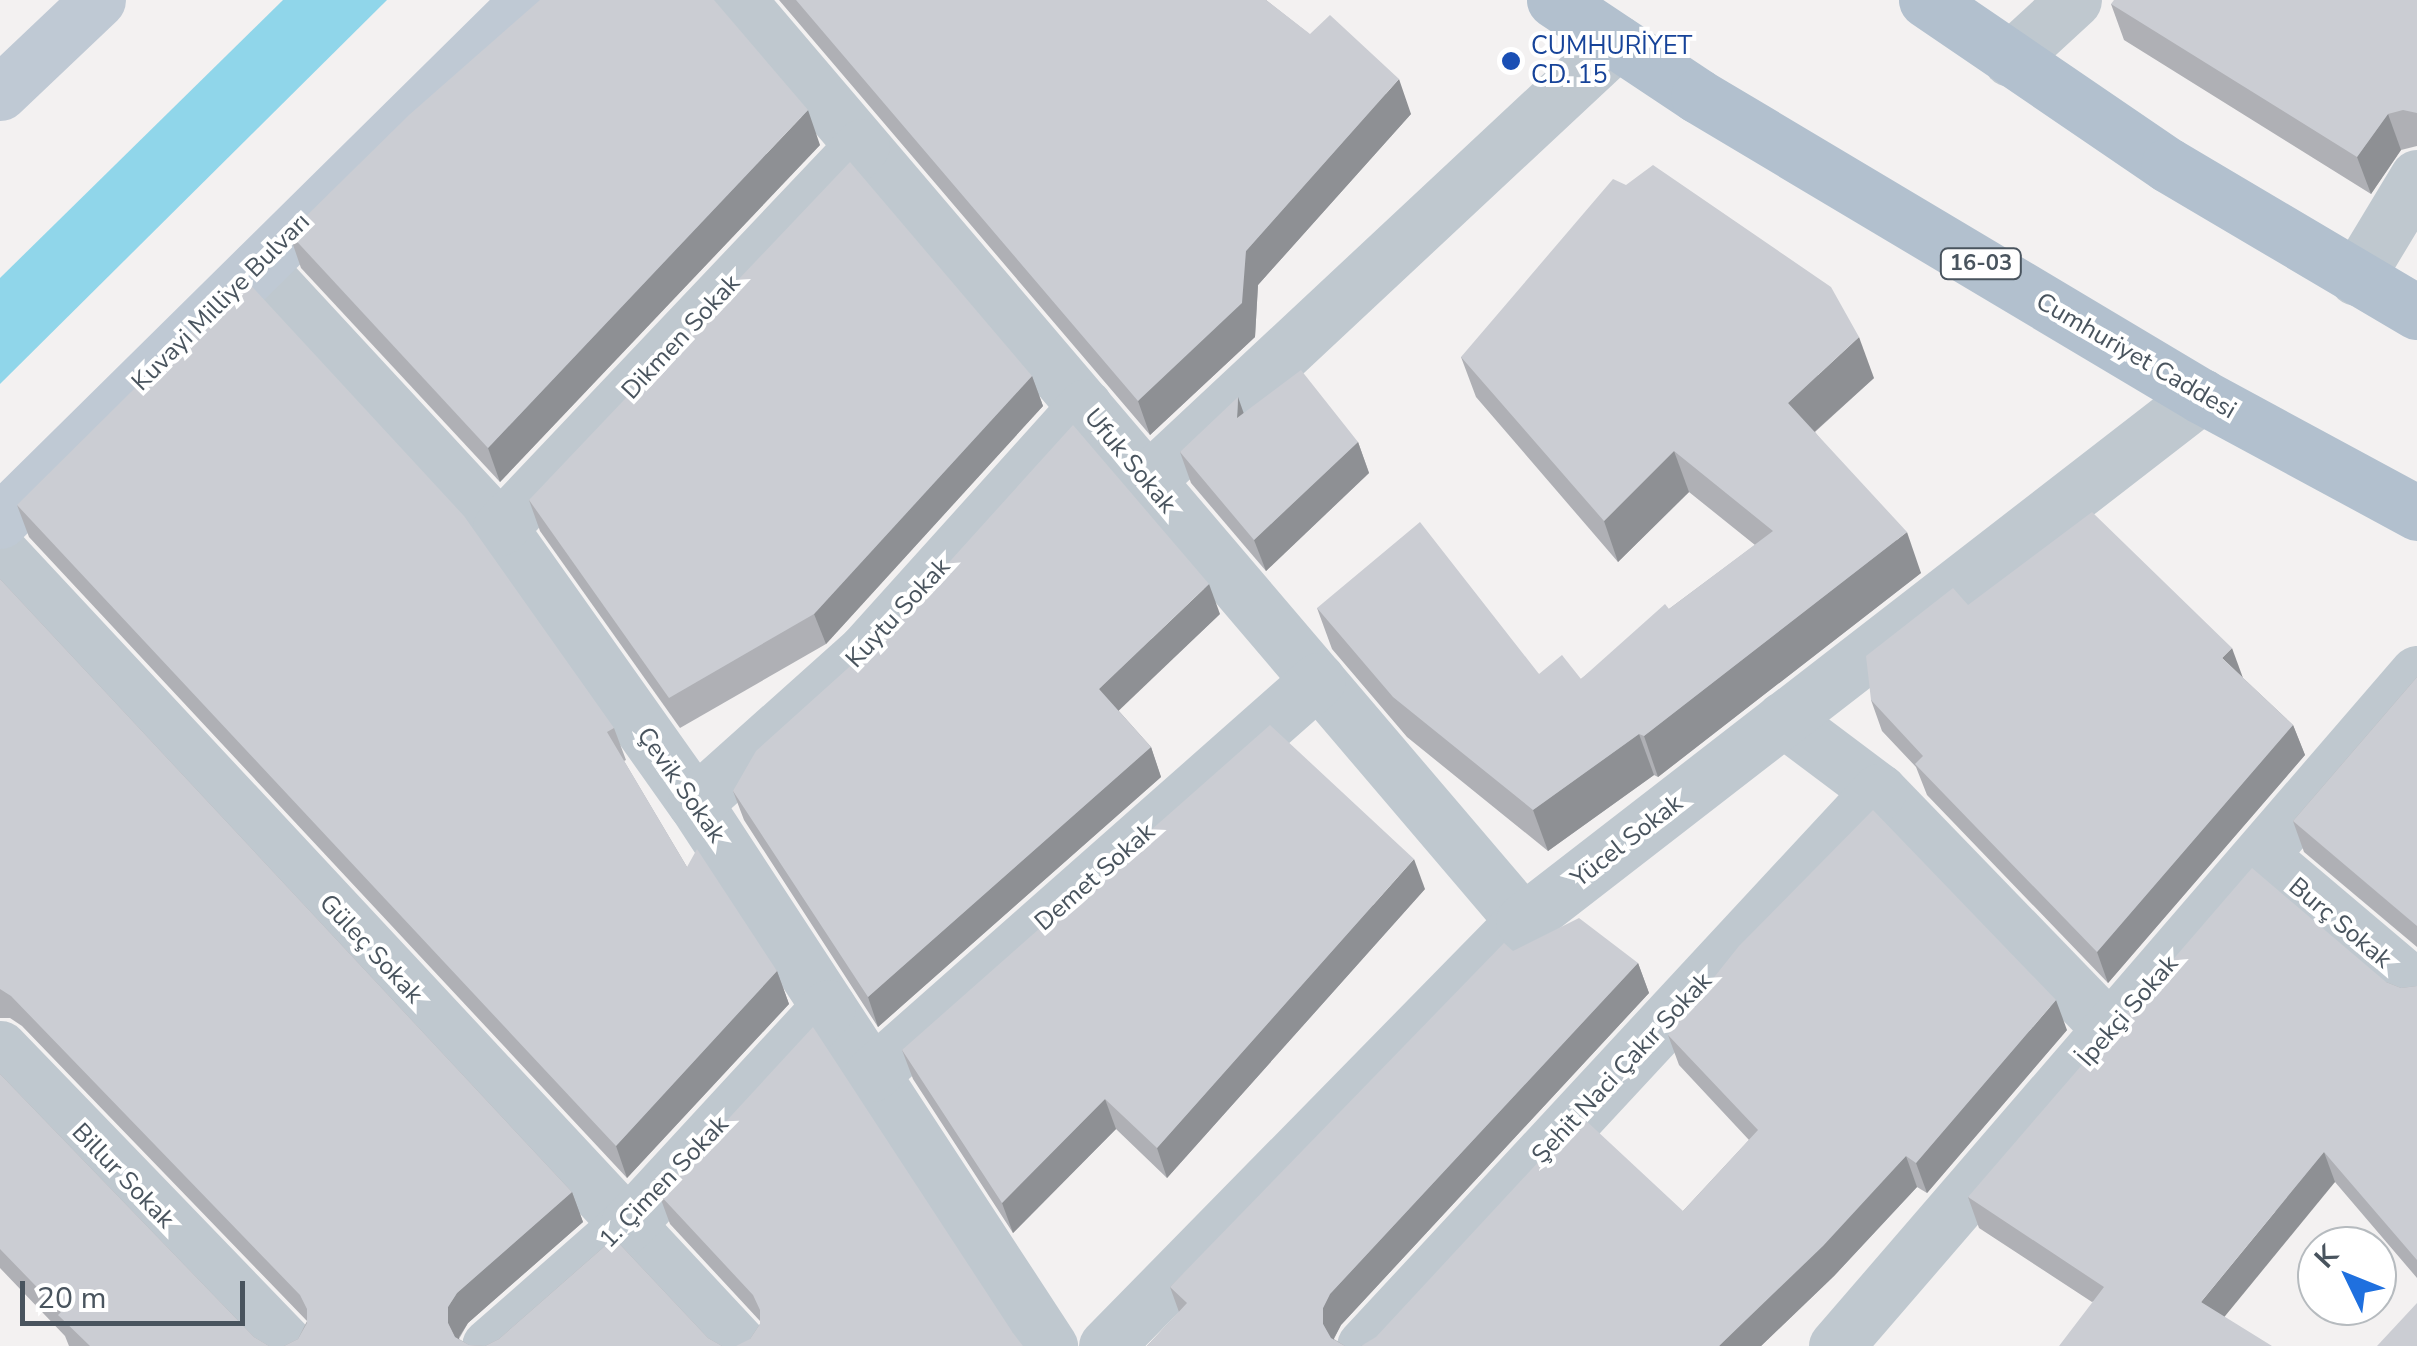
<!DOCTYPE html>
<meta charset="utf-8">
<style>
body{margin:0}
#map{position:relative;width:2417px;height:1346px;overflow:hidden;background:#f3f1f1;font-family:"Nunito Sans",sans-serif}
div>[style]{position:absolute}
.water>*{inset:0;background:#90d6ea}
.minor>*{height:55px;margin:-27.5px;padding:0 27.5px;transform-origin:27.5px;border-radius:27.5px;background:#bfc8cf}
.secondary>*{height:55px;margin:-27.5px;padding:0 27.5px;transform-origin:27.5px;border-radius:27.5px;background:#bfc9d4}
.primary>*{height:55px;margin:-27.5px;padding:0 27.5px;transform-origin:27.5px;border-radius:27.5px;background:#b2c0ce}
.wall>*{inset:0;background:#afb0b5}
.shaded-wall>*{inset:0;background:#8e9094}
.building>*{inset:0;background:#cbcdd3}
.dots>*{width:28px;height:28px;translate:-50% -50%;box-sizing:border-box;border:5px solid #fff;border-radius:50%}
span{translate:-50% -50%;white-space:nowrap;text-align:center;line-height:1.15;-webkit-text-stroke:8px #fff;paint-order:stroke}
.shield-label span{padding:2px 8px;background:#fff;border:2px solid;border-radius:8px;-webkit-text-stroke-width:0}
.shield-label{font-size:22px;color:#49545e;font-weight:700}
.transit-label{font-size:25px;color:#164399}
.left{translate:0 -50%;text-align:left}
.street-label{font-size:25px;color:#49545e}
.north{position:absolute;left:2297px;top:1226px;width:100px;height:100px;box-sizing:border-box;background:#fff;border:2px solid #b6bbbf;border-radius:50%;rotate:313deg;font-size:28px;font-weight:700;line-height:40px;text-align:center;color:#49545e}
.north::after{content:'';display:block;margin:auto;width:35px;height:45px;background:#1f70df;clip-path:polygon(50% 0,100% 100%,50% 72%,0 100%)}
.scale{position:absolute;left:20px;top:1281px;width:225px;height:45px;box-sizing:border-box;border:5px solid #49545e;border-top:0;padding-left:12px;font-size:30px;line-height:35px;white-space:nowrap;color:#49545e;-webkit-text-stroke:8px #fff;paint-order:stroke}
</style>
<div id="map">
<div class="water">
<i style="clip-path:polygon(283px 0,387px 0,0 384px,0 278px)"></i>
</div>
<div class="minor">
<i style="left:738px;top:0;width:1210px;rotate:49.56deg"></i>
<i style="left:2010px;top:59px;width:87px;rotate:-42.7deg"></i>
<i style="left:258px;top:267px;width:356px;rotate:47.2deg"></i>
<i style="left:500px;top:528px;width:337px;rotate:54.7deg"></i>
<i style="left:695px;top:803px;width:649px;rotate:56.82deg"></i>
<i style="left:2356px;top:278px;width:118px;rotate:-58.9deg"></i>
<i style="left:1147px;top:481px;width:643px;rotate:-43.05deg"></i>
<i style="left:500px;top:528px;width:526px;rotate:-46.54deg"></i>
<i style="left:0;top:552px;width:1086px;rotate:46.98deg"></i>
<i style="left:1783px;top:719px;width:120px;rotate:36.9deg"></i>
<i style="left:1879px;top:791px;width:333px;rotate:45.9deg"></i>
<i style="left:695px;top:803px;width:228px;rotate:-41.8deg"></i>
<i style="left:865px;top:651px;width:329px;rotate:-48deg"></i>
<i style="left:2262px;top:857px;width:203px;rotate:40.2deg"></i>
<i style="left:0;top:1048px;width:414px;rotate:46deg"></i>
<i style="left:872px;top:1074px;width:595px;rotate:-41.46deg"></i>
<i style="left:489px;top:1346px;width:185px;rotate:-41.3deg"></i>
<i style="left:628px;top:1224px;width:295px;rotate:-47.3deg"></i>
<i style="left:1106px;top:1346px;width:595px;rotate:-45.54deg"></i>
<i style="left:1523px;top:921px;width:858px;rotate:-37.75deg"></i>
<i style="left:1364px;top:1346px;width:757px;rotate:-47.14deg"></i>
<i style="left:1836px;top:1346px;width:889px;rotate:-49.2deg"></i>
</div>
<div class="secondary">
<i style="left:0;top:93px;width:135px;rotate:-43.5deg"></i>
<i style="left:0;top:521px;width:742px;rotate:-44.62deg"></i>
</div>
<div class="primary">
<i style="left:1554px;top:0;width:173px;rotate:33.7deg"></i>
<i style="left:1698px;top:96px;width:586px;rotate:30.81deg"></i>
<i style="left:2201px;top:396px;width:246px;rotate:28.4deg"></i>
<i style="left:1926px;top:0;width:293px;rotate:34.3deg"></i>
<i style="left:2168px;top:165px;width:289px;rotate:30.6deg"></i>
</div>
<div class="wall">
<i style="clip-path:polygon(779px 0,1266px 0,1411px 114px,1258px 285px,1255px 337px,1150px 435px)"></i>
<i style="clip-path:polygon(2417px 0,2417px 146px,2401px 150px,2371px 194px,2124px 40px,2111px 4px)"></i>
<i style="clip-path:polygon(820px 145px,500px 482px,301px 268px,289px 233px)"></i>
<i style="clip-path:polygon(1461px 357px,1874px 378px,1815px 432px,1921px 573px,1658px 777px,1654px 775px,1548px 851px,1407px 737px,1332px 649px,1317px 608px,1539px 674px,1581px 679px,1669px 609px,1755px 545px,1689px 492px,1618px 562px,1476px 397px)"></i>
<i style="clip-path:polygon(1032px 376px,1043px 406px,826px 644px,680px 728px,540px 531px,529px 500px)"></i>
<i style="clip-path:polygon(1244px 413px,1358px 442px,1369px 473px,1266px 571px,1191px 483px,1180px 452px)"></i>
<i style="clip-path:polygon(17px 505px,614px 728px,626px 760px,624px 761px,687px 867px,777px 971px,789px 1004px,627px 1178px,29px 537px)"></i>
<i style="clip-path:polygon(0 579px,572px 1192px,583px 1222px,468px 1323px,459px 1339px,469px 1345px,485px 1346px,499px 1339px,614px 1238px,708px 1338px,722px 1346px,730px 1346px,284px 1346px,298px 1339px,307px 1321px,22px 1026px,10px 1018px,0 1018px)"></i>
<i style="clip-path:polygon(1968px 605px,2242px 677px,2293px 725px,2305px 755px,2108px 983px,1927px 795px,1916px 767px,1882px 731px,1871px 700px)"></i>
<i style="clip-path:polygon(1220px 614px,1118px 710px,1151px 747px,1161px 777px,878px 1027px,744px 820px,733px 791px)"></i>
<i style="clip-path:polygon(2417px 677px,2417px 947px,2304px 852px,2293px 821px)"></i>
<i style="clip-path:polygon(1425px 889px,1167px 1178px,1116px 1129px,1013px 1233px,913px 1079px,902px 1050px)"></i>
<i style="clip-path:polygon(1513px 951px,1638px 963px,1649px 993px,1341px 1325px,1334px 1339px,1345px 1346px,1361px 1346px,1683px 1211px,1749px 1140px,1679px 1065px,1668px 1035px,2067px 1030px,1927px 1193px,1917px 1187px,1834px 1276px,1761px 1346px,1147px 1346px,1179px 1312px,1170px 1287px)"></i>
<i style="clip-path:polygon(2386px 982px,2401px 988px,2417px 986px,2417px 1278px,2335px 1182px,2092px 1302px,1979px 1228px,1968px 1197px)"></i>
<i style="clip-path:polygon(0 1074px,254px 1337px,269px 1346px,279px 1346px,69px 1346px,65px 1336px,0 1268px)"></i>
<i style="clip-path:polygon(659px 1194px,1013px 1333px,750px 1339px,760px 1324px,760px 1321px,670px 1224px)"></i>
</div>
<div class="shaded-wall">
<i style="clip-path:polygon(1399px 79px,1411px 114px,1258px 285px,1255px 337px,1150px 435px,1138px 401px,1246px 251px)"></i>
<i style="clip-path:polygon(808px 110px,820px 145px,500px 482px,488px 448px)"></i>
<i style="clip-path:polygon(2388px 114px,2401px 150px,2371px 194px,2357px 157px)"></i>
<i style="clip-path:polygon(1859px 337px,1874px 378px,1802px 443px,1788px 403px)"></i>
<i style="clip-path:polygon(1032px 376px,1043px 406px,826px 644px,814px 614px)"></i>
<i style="clip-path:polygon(1238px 397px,1249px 428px,1237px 418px)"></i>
<i style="clip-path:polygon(1358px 442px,1369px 473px,1266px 571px,1254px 540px)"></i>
<i style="clip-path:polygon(1674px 451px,1689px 492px,1618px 562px,1604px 521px)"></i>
<i style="clip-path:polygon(1907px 532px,1921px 573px,1658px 777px,1644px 736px)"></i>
<i style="clip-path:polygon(1209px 584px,1220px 614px,1110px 719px,1099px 689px)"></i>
<i style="clip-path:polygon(2232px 648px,2243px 678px,2222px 658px)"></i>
<i style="clip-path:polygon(2293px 725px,2305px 755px,2108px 983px,2097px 952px)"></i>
<i style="clip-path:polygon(1639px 734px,1654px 775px,1548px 851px,1533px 810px)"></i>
<i style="clip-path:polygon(1151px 747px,1161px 777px,878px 1027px,868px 997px)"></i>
<i style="clip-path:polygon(1414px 859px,1425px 889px,1167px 1178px,1157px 1148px)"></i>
<i style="clip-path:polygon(1638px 963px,1649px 993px,1341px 1325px,1334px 1338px,1334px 1346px,1323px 1324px,1323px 1308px,1330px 1294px)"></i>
<i style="clip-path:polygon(777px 971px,789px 1004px,627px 1178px,616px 1146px)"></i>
<i style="clip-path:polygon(2056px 1000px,2067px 1030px,1927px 1193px,1916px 1163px)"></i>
<i style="clip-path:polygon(1105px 1099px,1116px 1129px,1013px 1233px,1002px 1203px)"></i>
<i style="clip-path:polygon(2324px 1152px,2335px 1182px,2212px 1332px,2201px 1302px)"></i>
<i style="clip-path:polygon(1906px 1156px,1917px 1187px,1834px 1276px,1761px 1346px,1719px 1346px)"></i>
<i style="clip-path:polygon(572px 1192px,583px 1222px,468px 1323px,459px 1337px,459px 1346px,448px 1323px,448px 1307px,457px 1293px)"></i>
</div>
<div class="building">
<i style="clip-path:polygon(540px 0,714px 0,808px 110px,488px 448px,289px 233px,409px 115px)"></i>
<i style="clip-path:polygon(796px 0,1266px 0,1310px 34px,1330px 15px,1399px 79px,1246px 251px,1242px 303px,1138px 401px)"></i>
<i style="clip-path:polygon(2114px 0,2417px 0,2417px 113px,2403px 110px,2388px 114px,2357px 157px,2111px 4px)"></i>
<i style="clip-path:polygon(850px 162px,1032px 376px,814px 614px,669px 698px,529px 500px)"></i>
<i style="clip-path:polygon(1653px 165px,1831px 287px,1859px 337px,1788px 403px,1907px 532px,1644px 736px,1639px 734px,1533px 810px,1393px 697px,1317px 608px,1420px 522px,1539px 674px,1562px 655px,1581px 679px,1665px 604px,1669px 609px,1773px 531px,1674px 451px,1604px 521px,1461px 357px,1613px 179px,1626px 185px)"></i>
<i style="clip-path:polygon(245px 279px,464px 516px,614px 728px,607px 732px,687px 867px,697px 849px,777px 971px,616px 1146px,17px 505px)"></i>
<i style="clip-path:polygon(1301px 370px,1358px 442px,1254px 540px,1180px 452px,1238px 397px,1237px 418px)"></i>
<i style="clip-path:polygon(1073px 425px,1209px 584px,1099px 689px,1151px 747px,868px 997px,733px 791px,756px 751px,877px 642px)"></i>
<i style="clip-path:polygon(2092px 512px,2232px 648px,2222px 658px,2293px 725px,2097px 952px,1915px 764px,1923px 756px,1871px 700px,1866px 656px,1953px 588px,1968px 605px)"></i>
<i style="clip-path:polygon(0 579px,572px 1192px,457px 1293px,448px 1307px,448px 1323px,455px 1337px,469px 1345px,485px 1346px,499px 1339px,614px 1238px,708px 1338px,722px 1346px,730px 1346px,284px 1346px,298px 1339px,307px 1323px,307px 1309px,300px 1295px,11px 996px,0 989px)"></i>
<i style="clip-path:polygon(2417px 677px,2417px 926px,2293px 821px)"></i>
<i style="clip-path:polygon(1270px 725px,1414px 859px,1157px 1148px,1105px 1099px,1002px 1203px,902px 1050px)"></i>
<i style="clip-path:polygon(1873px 810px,2056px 1000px,1916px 1163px,1906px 1156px,1823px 1246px,1719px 1346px,1147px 1346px,1187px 1303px,1170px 1287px,1504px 943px,1513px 951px,1579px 918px,1638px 963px,1330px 1294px,1323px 1308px,1323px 1324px,1331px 1338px,1345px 1346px,1361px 1346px,1376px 1337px,1581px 1116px,1683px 1211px,1758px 1130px,1668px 1035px,1739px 946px)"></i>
<i style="clip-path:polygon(2252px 868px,2386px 982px,2401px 988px,2417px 986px,2417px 1260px,2324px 1152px,2201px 1302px,2272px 1346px,2059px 1346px,2104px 1287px,1968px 1197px)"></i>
<i style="clip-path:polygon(813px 1027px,1013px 1333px,1023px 1346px,736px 1346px,750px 1339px,760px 1324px,760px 1310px,753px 1295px,659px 1194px)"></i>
<i style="clip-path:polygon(0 1074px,254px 1337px,269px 1346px,279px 1346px,90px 1346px,58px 1315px,61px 1312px,0 1249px)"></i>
<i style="clip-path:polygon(2417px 1303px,2417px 1346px,2377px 1346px)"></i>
</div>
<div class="dots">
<i style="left:1511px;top:61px;background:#1a4fb4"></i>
</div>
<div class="shield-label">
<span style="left:1981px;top:264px">16-03</span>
</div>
<div class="transit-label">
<span class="left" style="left:1531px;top:61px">CUMHURİYET<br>CD. 15</span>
</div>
<div class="street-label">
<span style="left:221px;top:302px;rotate:-45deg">Kuvayi Milliye Bulvarı</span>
<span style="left:681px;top:337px;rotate:-47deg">Dikmen Sokak</span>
<span style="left:2136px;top:356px;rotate:30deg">Cumhuriyet Caddesi</span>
<span style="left:1130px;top:461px;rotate:50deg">Ufuk Sokak</span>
<span style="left:898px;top:613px;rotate:-47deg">Kuytu Sokak</span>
<span style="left:681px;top:785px;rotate:55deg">Çevik Sokak</span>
<span style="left:1627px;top:841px;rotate:-38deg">Yücel Sokak</span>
<span style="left:1095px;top:877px;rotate:-41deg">Demet Sokak</span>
<span style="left:2340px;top:923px;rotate:40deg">Burç Sokak</span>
<span style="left:371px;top:949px;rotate:47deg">Güleç Sokak</span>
<span style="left:2128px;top:1011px;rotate:-49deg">İpekçi Sokak</span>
<span style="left:1622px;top:1068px;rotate:-47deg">Şehit Naci Çakır Sokak</span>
<span style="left:123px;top:1176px;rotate:46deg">Billur Sokak</span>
<span style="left:664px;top:1182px;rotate:-46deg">1. Çimen Sokak</span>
</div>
<div class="north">K</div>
<div class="scale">20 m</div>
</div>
